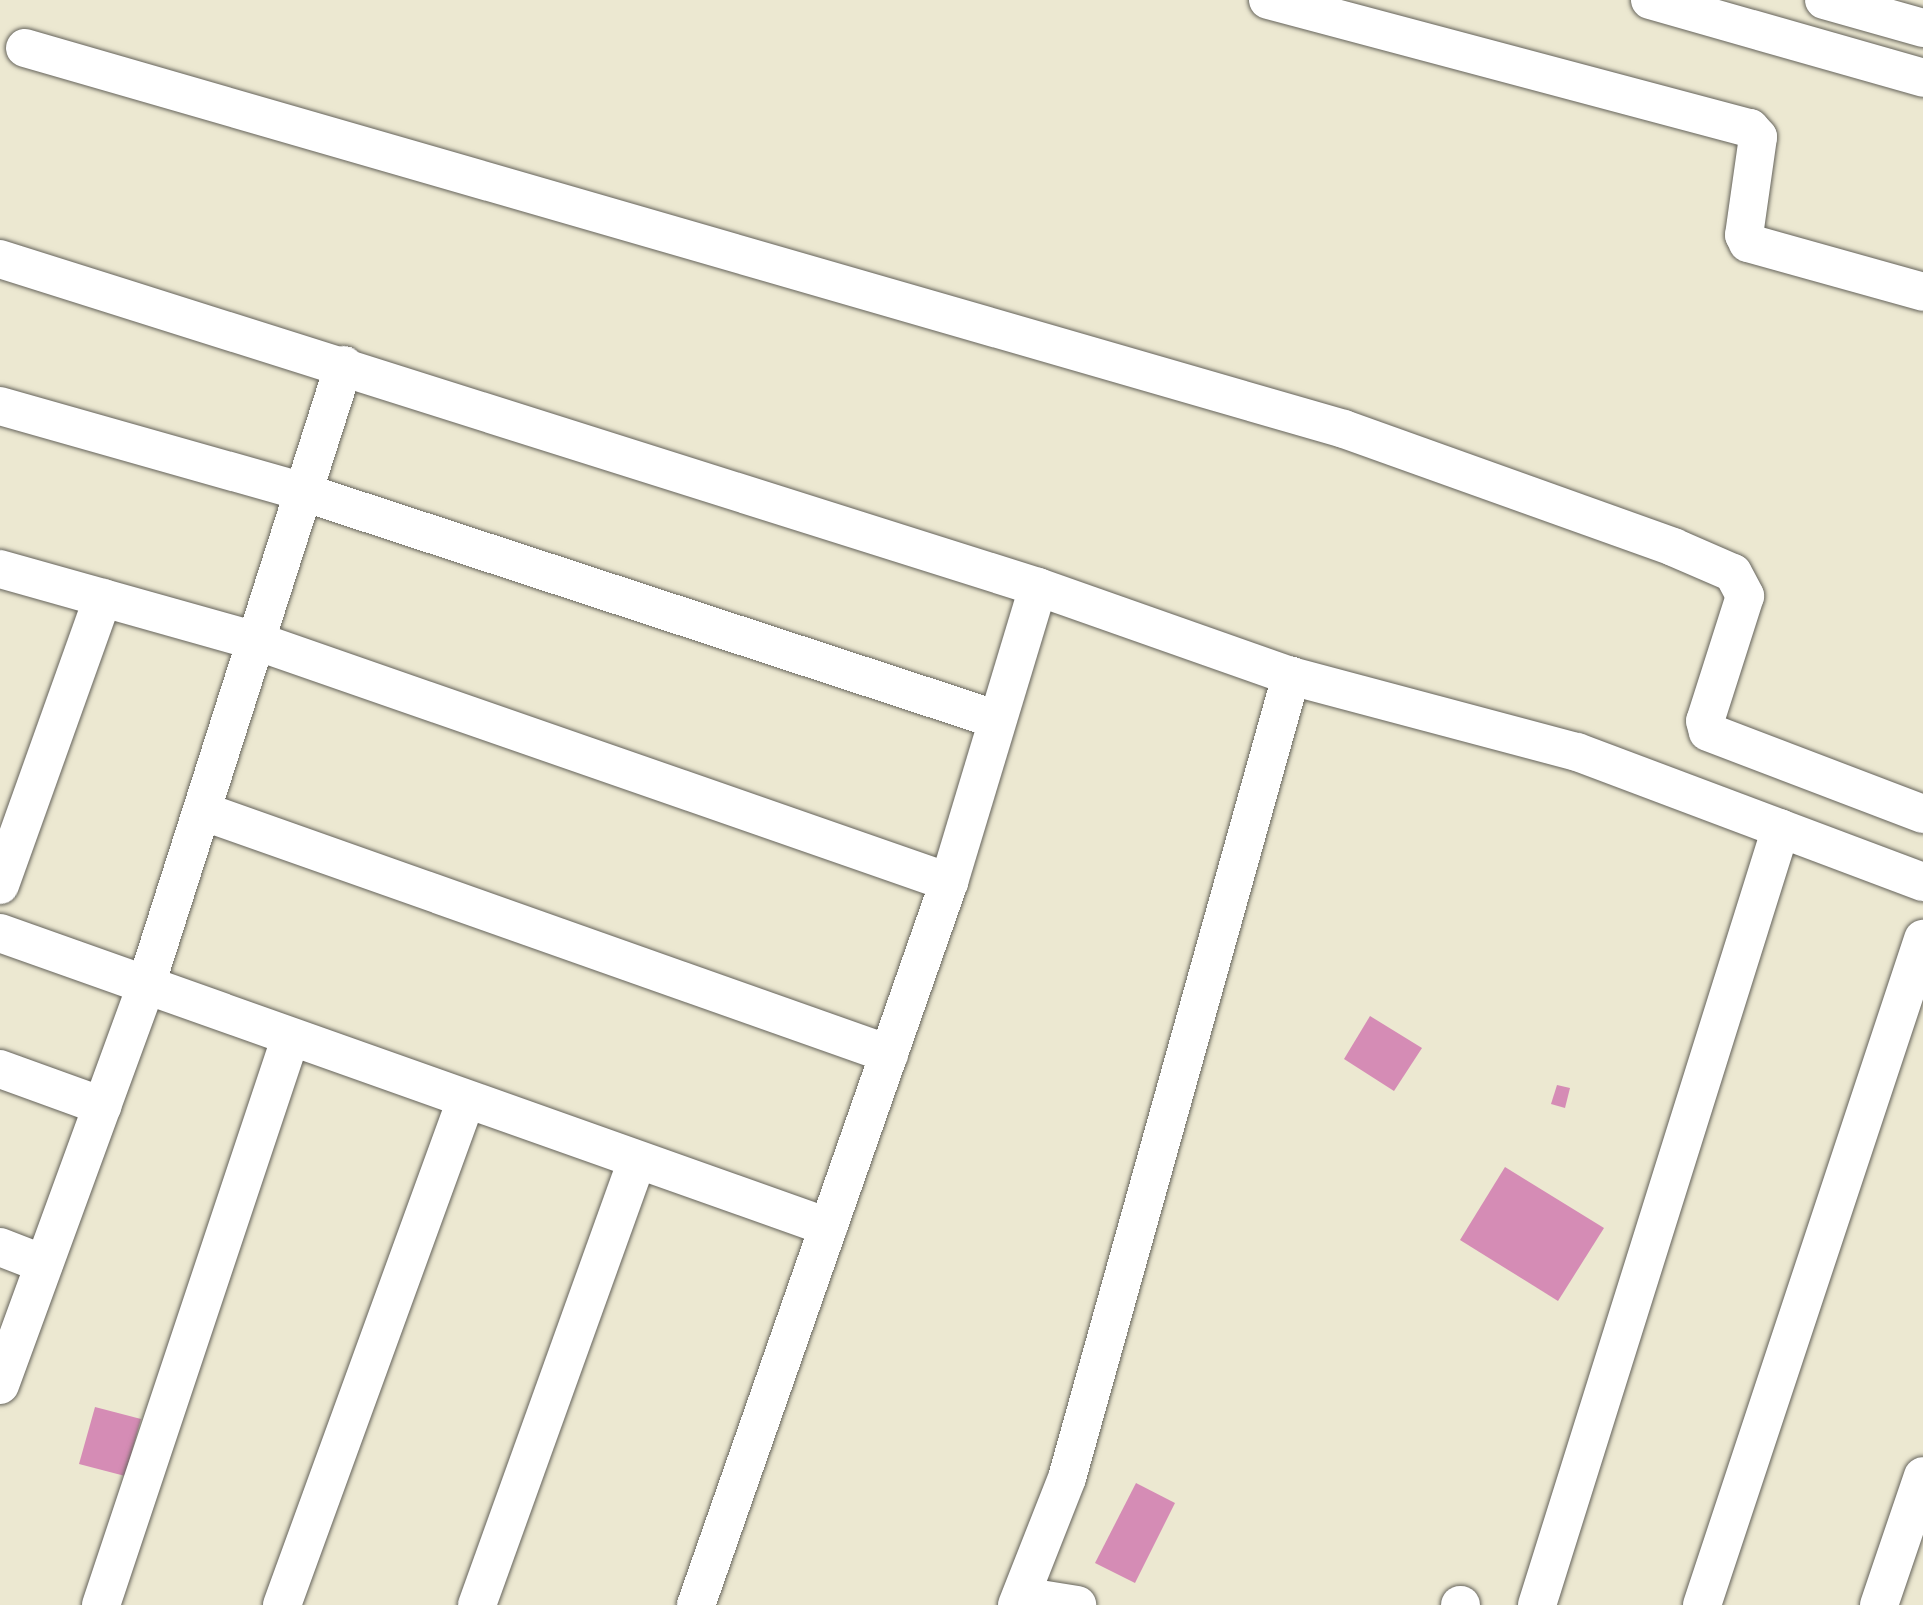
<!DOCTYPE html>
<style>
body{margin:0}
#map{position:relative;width:1923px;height:1605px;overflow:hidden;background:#ece8d1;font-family:"Shantell Sans",sans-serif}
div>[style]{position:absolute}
.building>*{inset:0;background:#d58cb5}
.roads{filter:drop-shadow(0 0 2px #65635b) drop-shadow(0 0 2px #65635b)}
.minor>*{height:38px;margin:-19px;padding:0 19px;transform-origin:19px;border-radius:19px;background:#fff}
span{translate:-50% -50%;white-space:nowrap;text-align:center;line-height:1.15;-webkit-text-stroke:5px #f6f6f2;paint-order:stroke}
</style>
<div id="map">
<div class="building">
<i style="clip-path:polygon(1370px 1016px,1422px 1048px,1394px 1091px,1344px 1059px)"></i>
<i style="clip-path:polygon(1557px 1085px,1570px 1088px,1565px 1108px,1551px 1104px)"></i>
<i style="clip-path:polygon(1505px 1167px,1604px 1228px,1558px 1301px,1460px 1240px)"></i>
<i style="clip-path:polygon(95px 1407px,141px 1419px,125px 1476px,79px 1464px)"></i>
<i style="clip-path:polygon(1136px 1483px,1175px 1503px,1135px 1583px,1095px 1563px)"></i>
</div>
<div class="roads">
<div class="minor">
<i style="left:1268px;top:0;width:499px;rotate:14.9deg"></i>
<i style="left:1750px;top:128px;width:12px;rotate:48deg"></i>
<i style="left:1758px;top:137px;width:99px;rotate:98.1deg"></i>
<i style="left:1744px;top:235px;width:9px;rotate:63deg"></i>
<i style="left:1748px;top:243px;width:182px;rotate:15.6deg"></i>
<i style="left:1650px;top:0;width:284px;rotate:15.9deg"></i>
<i style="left:1824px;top:0;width:103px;rotate:15.8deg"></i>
<i style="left:25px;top:48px;width:1373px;rotate:16.11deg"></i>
<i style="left:1344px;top:429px;width:350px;rotate:19.7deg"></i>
<i style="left:1673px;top:547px;width:65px;rotate:23.4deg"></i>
<i style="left:1733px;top:573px;width:26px;rotate:62deg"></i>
<i style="left:1745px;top:596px;width:131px;rotate:107.7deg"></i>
<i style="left:1705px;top:721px;width:11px;rotate:75deg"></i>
<i style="left:1708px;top:732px;width:230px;rotate:20.9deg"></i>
<i style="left:0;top:259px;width:1089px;rotate:17.54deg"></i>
<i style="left:1038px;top:587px;width:268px;rotate:19.4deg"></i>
<i style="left:1291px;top:676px;width:296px;rotate:14.9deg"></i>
<i style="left:1577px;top:752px;width:370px;rotate:20.6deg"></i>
<i style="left:0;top:406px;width:315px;rotate:15.8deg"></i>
<i style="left:303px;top:492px;width:731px;rotate:18.16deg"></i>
<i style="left:0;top:569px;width:266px;rotate:15.7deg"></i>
<i style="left:256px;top:641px;width:734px;rotate:19.18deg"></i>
<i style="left:202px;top:811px;width:729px;rotate:19.48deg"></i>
<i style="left:0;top:885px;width:305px;rotate:-70.3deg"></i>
<i style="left:0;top:933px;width:879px;rotate:19.55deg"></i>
<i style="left:0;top:1069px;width:109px;rotate:19.9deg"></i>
<i style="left:0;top:1247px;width:47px;rotate:21.1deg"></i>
<i style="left:0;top:1385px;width:423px;rotate:-69.9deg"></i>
<i style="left:145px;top:988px;width:654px;rotate:-72.29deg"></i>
<i style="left:1021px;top:1596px;width:57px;rotate:9.1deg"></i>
<i style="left:101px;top:1605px;width:597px;rotate:-71.53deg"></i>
<i style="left:282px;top:1605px;width:537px;rotate:-69.98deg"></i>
<i style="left:477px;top:1605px;width:472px;rotate:-70.2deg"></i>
<i style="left:696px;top:1605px;width:766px;rotate:-70.71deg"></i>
<i style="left:949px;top:882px;width:308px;rotate:-73.2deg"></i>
<i style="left:1017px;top:1605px;width:136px;rotate:-68.5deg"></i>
<i style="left:1067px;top:1478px;width:833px;rotate:-74.39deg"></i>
<i style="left:1460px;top:1605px;width:1px"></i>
<i style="left:1537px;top:1605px;width:814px;rotate:-72.57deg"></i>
<i style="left:1702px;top:1605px;width:702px;rotate:-71.64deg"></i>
<i style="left:1879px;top:1605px;width:136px;rotate:-71.2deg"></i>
</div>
</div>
</div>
